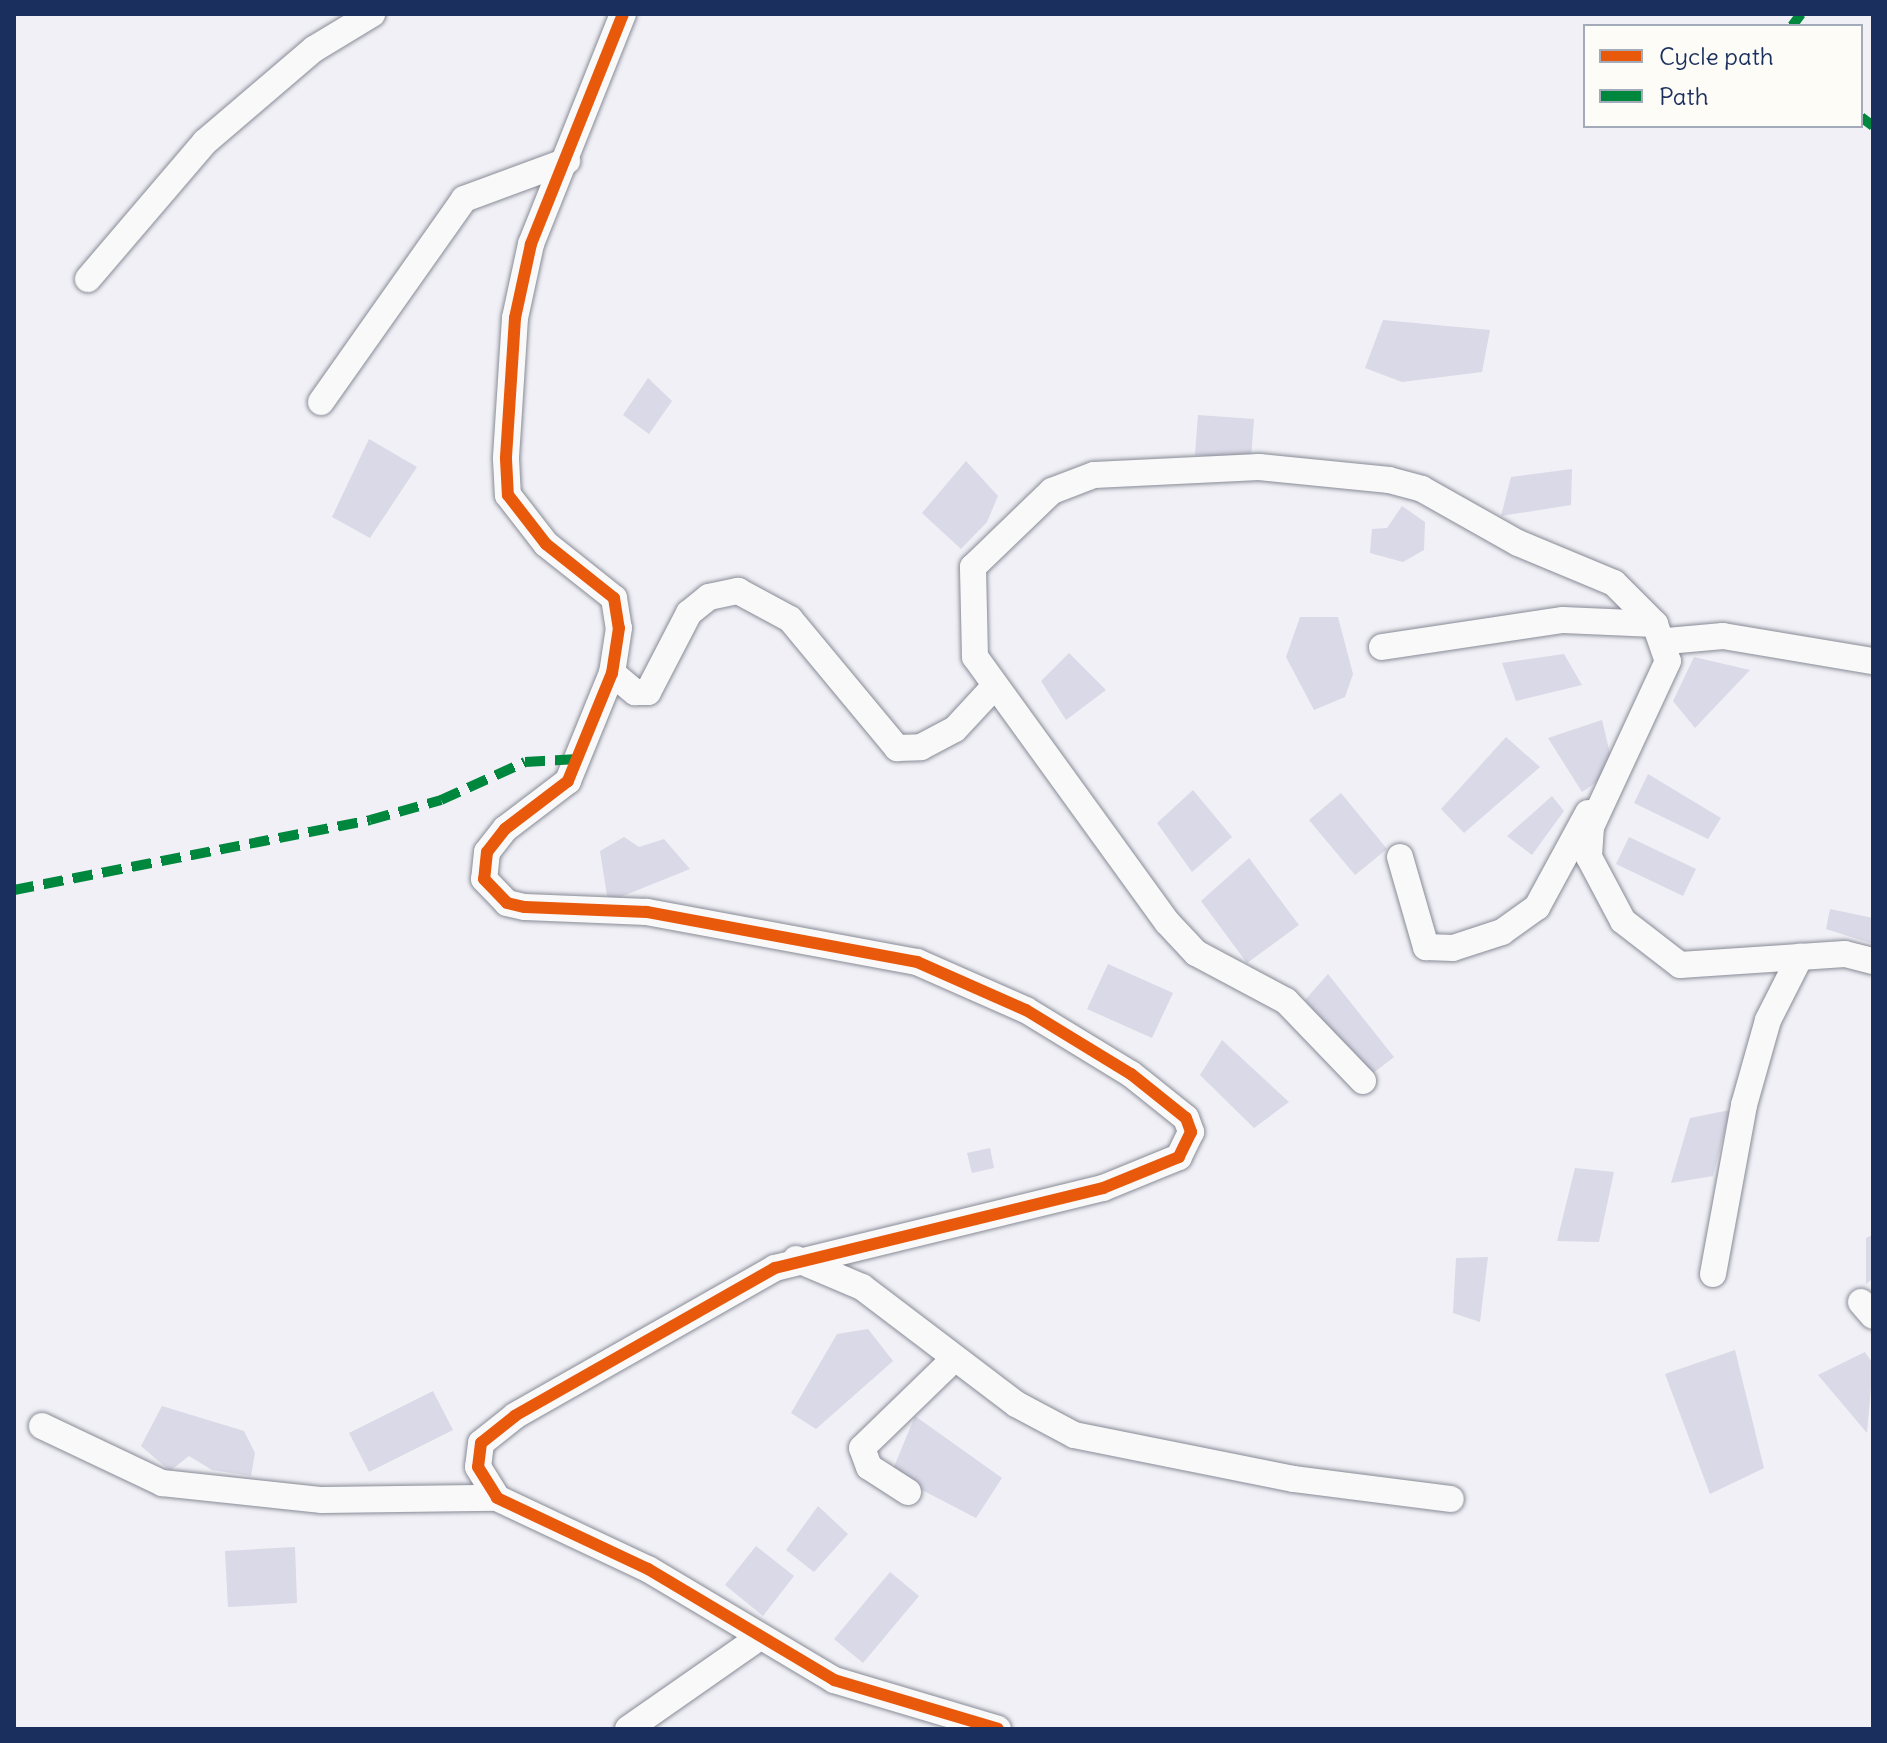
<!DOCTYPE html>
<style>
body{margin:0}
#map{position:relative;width:1887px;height:1743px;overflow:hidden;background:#f1f0f6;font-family:Delius,sans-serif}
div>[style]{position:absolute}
.building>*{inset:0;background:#d9d9e7}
.roads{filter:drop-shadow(0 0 2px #878b96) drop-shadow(0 0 2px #878b96)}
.minor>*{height:26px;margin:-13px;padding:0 13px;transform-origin:13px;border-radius:13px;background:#faf9f9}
.quiet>*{height:10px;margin-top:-5px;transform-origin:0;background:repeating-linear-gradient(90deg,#00873e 0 20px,transparent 0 30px)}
.cycleway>*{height:12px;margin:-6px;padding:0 6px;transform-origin:6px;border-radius:6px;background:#e8590c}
span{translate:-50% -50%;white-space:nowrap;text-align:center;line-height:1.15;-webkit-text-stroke:6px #fdfcf7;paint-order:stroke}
.frame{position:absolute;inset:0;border:16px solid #1b2f5e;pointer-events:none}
.legend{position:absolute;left:1583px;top:24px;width:280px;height:104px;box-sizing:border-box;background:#fdfcf7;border:2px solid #a3aaba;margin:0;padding:10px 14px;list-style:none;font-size:24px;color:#1b2f5e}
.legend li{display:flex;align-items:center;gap:16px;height:40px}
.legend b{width:40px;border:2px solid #a3aaba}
</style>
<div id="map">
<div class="building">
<i style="clip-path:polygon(1383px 320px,1490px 330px,1482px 372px,1402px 382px,1365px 368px)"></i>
<i style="clip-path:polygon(648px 378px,672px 401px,649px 434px,623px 415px)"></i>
<i style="clip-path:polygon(1198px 415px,1254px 419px,1251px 459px,1195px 455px)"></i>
<i style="clip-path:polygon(369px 439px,417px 467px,370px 538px,332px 517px)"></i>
<i style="clip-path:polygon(966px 461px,998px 496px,987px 522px,961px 549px,922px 513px)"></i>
<i style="clip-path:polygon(1572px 469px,1571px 505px,1501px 516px,1511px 477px)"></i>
<i style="clip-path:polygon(1402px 506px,1425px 522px,1424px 550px,1403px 562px,1370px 553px,1372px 529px,1387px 528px)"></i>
<i style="clip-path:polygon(1300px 617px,1338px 617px,1353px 674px,1345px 697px,1314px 710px,1286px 657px)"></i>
<i style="clip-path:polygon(1069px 653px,1106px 690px,1066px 720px,1041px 681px)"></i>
<i style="clip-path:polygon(1564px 654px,1582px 685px,1516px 701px,1502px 663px)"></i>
<i style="clip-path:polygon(1694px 657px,1750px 670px,1695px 728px,1673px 701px)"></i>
<i style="clip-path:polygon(1602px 720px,1614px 770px,1582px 792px,1548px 738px)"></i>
<i style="clip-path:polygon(1506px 737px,1540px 767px,1464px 833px,1441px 809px)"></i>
<i style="clip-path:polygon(1648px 774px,1721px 818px,1708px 839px,1634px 803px)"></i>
<i style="clip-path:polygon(1193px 790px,1232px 837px,1192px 872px,1157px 823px)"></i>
<i style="clip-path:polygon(1341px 793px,1387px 849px,1355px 875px,1309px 820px)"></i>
<i style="clip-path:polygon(1552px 796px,1564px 811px,1532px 855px,1507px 836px)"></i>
<i style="clip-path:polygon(624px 837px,639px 847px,664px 839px,690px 869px,608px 902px,600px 851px)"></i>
<i style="clip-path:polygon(1629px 837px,1696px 869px,1683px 896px,1616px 864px)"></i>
<i style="clip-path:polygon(1249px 858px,1299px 925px,1247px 963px,1201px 901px)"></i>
<i style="clip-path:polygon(1830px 909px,1873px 918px,1873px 944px,1826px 929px)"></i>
<i style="clip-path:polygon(1108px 964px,1173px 993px,1152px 1038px,1087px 1009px)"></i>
<i style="clip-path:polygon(1328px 974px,1394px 1057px,1368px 1077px,1305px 1000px)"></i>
<i style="clip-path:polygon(1222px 1040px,1289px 1102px,1254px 1128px,1200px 1075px)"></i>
<i style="clip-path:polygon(1730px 1110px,1713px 1176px,1671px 1183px,1690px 1118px)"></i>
<i style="clip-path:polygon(990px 1148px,994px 1168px,972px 1173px,967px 1153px)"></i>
<i style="clip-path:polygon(1575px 1168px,1614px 1172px,1599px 1242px,1557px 1241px)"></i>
<i style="clip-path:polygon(1873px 1235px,1873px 1278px,1866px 1284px,1866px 1238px)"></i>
<i style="clip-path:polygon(1488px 1257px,1480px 1322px,1453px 1313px,1456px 1258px)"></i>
<i style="clip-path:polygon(868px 1329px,893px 1361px,816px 1429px,791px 1413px,837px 1334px)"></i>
<i style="clip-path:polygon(1735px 1350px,1764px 1468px,1710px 1494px,1665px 1374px)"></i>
<i style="clip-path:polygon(1865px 1352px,1873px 1364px,1867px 1433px,1818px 1375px)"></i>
<i style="clip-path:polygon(433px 1391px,453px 1430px,369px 1472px,349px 1433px)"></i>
<i style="clip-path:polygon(162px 1406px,244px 1431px,255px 1453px,251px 1476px,212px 1470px,189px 1456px,170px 1471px,141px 1446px)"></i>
<i style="clip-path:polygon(915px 1416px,1002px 1478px,976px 1518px,891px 1474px)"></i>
<i style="clip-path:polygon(818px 1506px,848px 1534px,814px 1572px,786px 1550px)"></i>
<i style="clip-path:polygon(756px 1546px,794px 1576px,763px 1616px,725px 1585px)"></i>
<i style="clip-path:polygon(295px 1547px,297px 1603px,228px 1607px,225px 1551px)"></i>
<i style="clip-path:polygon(890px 1572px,919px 1596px,863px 1663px,834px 1639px)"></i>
</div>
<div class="roads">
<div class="minor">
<i style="left:623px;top:14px;width:248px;rotate:111.8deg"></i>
<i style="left:531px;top:244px;width:76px;rotate:102.2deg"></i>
<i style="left:515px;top:318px;width:141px;rotate:93.7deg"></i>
<i style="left:506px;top:459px;width:36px;rotate:87deg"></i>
<i style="left:508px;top:495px;width:62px;rotate:52.2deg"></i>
<i style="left:546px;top:544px;width:87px;rotate:38.5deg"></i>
<i style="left:614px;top:598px;width:30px;rotate:81deg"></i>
<i style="left:619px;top:628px;width:46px;rotate:98.8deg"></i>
<i style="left:612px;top:673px;width:117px;rotate:112.2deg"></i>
<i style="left:568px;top:781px;width:79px;rotate:142.7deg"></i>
<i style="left:505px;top:829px;width:29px;rotate:128deg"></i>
<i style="left:487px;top:852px;width:27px;rotate:96deg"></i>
<i style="left:484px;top:879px;width:33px;rotate:46deg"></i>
<i style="left:507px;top:903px;width:18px;rotate:13deg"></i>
<i style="left:525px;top:907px;width:122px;rotate:2.3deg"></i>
<i style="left:647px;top:912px;width:275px;rotate:10.5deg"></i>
<i style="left:917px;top:962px;width:119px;rotate:23.8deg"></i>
<i style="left:1026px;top:1010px;width:123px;rotate:31.4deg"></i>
<i style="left:1131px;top:1074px;width:70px;rotate:38.7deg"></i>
<i style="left:1186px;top:1118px;width:15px;rotate:70deg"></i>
<i style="left:1191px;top:1132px;width:28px;rotate:116deg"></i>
<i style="left:1179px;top:1157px;width:82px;rotate:157.8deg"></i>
<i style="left:1103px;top:1188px;width:338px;rotate:166.3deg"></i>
<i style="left:775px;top:1268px;width:299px;rotate:150.4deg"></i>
<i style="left:515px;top:1416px;width:43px;rotate:141.5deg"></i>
<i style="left:481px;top:1443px;width:24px;rotate:97deg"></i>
<i style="left:478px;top:1467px;width:36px;rotate:58deg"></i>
<i style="left:497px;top:1498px;width:167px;rotate:25.2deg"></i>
<i style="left:648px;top:1569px;width:217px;rotate:30.8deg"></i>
<i style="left:834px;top:1680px;width:171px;rotate:16.6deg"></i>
<i style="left:88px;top:279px;width:180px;rotate:-49.5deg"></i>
<i style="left:205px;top:142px;width:143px;rotate:-40.5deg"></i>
<i style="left:314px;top:49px;width:68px;rotate:-31.1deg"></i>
<i style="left:321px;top:402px;width:248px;rotate:-54.8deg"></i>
<i style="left:464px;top:199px;width:110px;rotate:-20.3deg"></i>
<i style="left:1667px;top:641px;width:56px;rotate:-5.1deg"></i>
<i style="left:1723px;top:636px;width:152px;rotate:9.5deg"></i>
<i style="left:1382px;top:647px;width:183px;rotate:-8.5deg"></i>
<i style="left:1563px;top:620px;width:92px;rotate:2.5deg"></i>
<i style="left:612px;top:673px;width:30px;rotate:40deg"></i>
<i style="left:635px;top:692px;width:13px"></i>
<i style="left:648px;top:692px;width:89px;rotate:-62.6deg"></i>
<i style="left:689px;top:613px;width:26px;rotate:-39deg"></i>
<i style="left:709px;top:597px;width:30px;rotate:-12deg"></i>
<i style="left:738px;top:591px;width:59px;rotate:28.3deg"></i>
<i style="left:790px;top:619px;width:168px;rotate:50.3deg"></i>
<i style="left:897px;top:748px;width:24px;rotate:-2deg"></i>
<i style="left:921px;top:747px;width:38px;rotate:-28deg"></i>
<i style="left:955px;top:729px;width:54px;rotate:-47.2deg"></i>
<i style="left:1400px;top:857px;width:94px;rotate:73.9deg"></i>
<i style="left:1426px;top:947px;width:27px;rotate:2deg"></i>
<i style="left:1453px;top:948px;width:52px;rotate:-18.1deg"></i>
<i style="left:1502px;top:932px;width:43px;rotate:-35.5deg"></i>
<i style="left:1537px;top:907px;width:107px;rotate:-61.5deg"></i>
<i style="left:1363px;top:1081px;width:111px;rotate:-133.9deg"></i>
<i style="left:1286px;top:1001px;width:102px;rotate:-151.9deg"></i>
<i style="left:1196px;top:953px;width:42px;rotate:-133.1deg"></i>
<i style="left:1167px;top:922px;width:327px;rotate:-125.9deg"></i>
<i style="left:975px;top:657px;width:90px;rotate:-91.3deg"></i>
<i style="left:973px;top:567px;width:110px;rotate:-43.9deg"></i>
<i style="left:1052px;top:491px;width:45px;rotate:-20.9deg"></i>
<i style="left:1094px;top:475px;width:165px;rotate:-2.8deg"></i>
<i style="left:1259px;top:467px;width:131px;rotate:5.7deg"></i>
<i style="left:1389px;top:480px;width:34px;rotate:15deg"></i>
<i style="left:1422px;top:489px;width:110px;rotate:29.4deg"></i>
<i style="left:1518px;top:543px;width:104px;rotate:22.6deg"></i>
<i style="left:1614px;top:583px;width:58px;rotate:45deg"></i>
<i style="left:1655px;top:624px;width:39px;rotate:71deg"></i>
<i style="left:1668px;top:661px;width:183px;rotate:114.9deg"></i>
<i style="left:1591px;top:827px;width:30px;rotate:94deg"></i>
<i style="left:1589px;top:857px;width:72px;rotate:62deg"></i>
<i style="left:1623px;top:921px;width:72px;rotate:37.7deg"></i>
<i style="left:1680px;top:965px;width:165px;rotate:-3.8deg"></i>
<i style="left:1845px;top:954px;width:29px;rotate:14deg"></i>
<i style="left:796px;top:1259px;width:72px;rotate:23deg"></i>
<i style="left:862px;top:1287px;width:193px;rotate:37.2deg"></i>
<i style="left:1016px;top:1404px;width:66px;rotate:28.1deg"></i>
<i style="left:1074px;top:1435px;width:224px;rotate:11.3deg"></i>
<i style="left:1294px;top:1479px;width:158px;rotate:7.3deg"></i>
<i style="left:1713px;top:1274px;width:172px;rotate:-79.6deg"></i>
<i style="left:1744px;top:1105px;width:88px;rotate:-74.2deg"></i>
<i style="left:1768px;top:1020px;width:71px;rotate:-63.1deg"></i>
<i style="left:1861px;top:1302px;width:18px;rotate:49deg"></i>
<i style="left:42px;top:1426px;width:133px;rotate:25.4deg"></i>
<i style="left:162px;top:1483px;width:161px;rotate:6.1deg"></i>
<i style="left:322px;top:1500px;width:175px;rotate:-0.7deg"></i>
<i style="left:908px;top:1492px;width:46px;rotate:-147.3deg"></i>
<i style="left:869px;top:1467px;width:20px;rotate:-110deg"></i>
<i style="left:862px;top:1448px;width:129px;rotate:-44.1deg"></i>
<i style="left:628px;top:1729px;width:161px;rotate:-34.9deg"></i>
</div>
</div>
<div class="quiet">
<i style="left:1792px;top:26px;width:15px;rotate:-53deg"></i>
<i style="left:1861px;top:117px;width:15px;rotate:37deg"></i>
<i style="left:14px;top:890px;width:363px;rotate:-11.1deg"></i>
<i style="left:370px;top:820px;width:74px;rotate:-15.7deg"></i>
<i style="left:441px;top:800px;width:92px;rotate:-24.3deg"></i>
<i style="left:525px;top:762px;width:53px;rotate:-3.2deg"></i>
</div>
<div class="cycleway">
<i style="left:623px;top:14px;width:248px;rotate:111.8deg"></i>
<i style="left:531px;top:244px;width:76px;rotate:102.2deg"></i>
<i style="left:515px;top:318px;width:141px;rotate:93.7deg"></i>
<i style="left:506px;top:459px;width:36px;rotate:87deg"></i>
<i style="left:508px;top:495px;width:62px;rotate:52.2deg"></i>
<i style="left:546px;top:544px;width:87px;rotate:38.5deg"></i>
<i style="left:614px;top:598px;width:30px;rotate:81deg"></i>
<i style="left:619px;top:628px;width:46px;rotate:98.8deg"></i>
<i style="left:612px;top:673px;width:117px;rotate:112.2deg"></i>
<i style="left:568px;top:781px;width:79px;rotate:142.7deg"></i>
<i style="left:505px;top:829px;width:29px;rotate:128deg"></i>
<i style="left:487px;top:852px;width:27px;rotate:96deg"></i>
<i style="left:484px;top:879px;width:33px;rotate:46deg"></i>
<i style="left:507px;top:903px;width:18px;rotate:13deg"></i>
<i style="left:525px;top:907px;width:122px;rotate:2.3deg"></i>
<i style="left:647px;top:912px;width:275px;rotate:10.5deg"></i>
<i style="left:917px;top:962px;width:119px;rotate:23.8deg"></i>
<i style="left:1026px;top:1010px;width:123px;rotate:31.4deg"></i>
<i style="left:1131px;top:1074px;width:70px;rotate:38.7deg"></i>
<i style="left:1186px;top:1118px;width:15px;rotate:70deg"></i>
<i style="left:1191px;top:1132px;width:28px;rotate:116deg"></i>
<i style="left:1179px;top:1157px;width:82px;rotate:157.8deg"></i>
<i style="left:1103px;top:1188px;width:338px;rotate:166.3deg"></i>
<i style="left:775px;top:1268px;width:299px;rotate:150.4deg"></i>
<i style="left:515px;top:1416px;width:43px;rotate:141.5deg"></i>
<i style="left:481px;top:1443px;width:24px;rotate:97deg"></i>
<i style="left:478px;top:1467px;width:36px;rotate:58deg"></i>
<i style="left:497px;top:1498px;width:167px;rotate:25.2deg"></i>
<i style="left:648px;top:1569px;width:217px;rotate:30.8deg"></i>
<i style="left:834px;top:1680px;width:171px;rotate:16.6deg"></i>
</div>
<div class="frame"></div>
<ul class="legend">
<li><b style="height:10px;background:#e8590c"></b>Cycle path</li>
<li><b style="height:10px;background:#00873e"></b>Path</li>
</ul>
</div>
